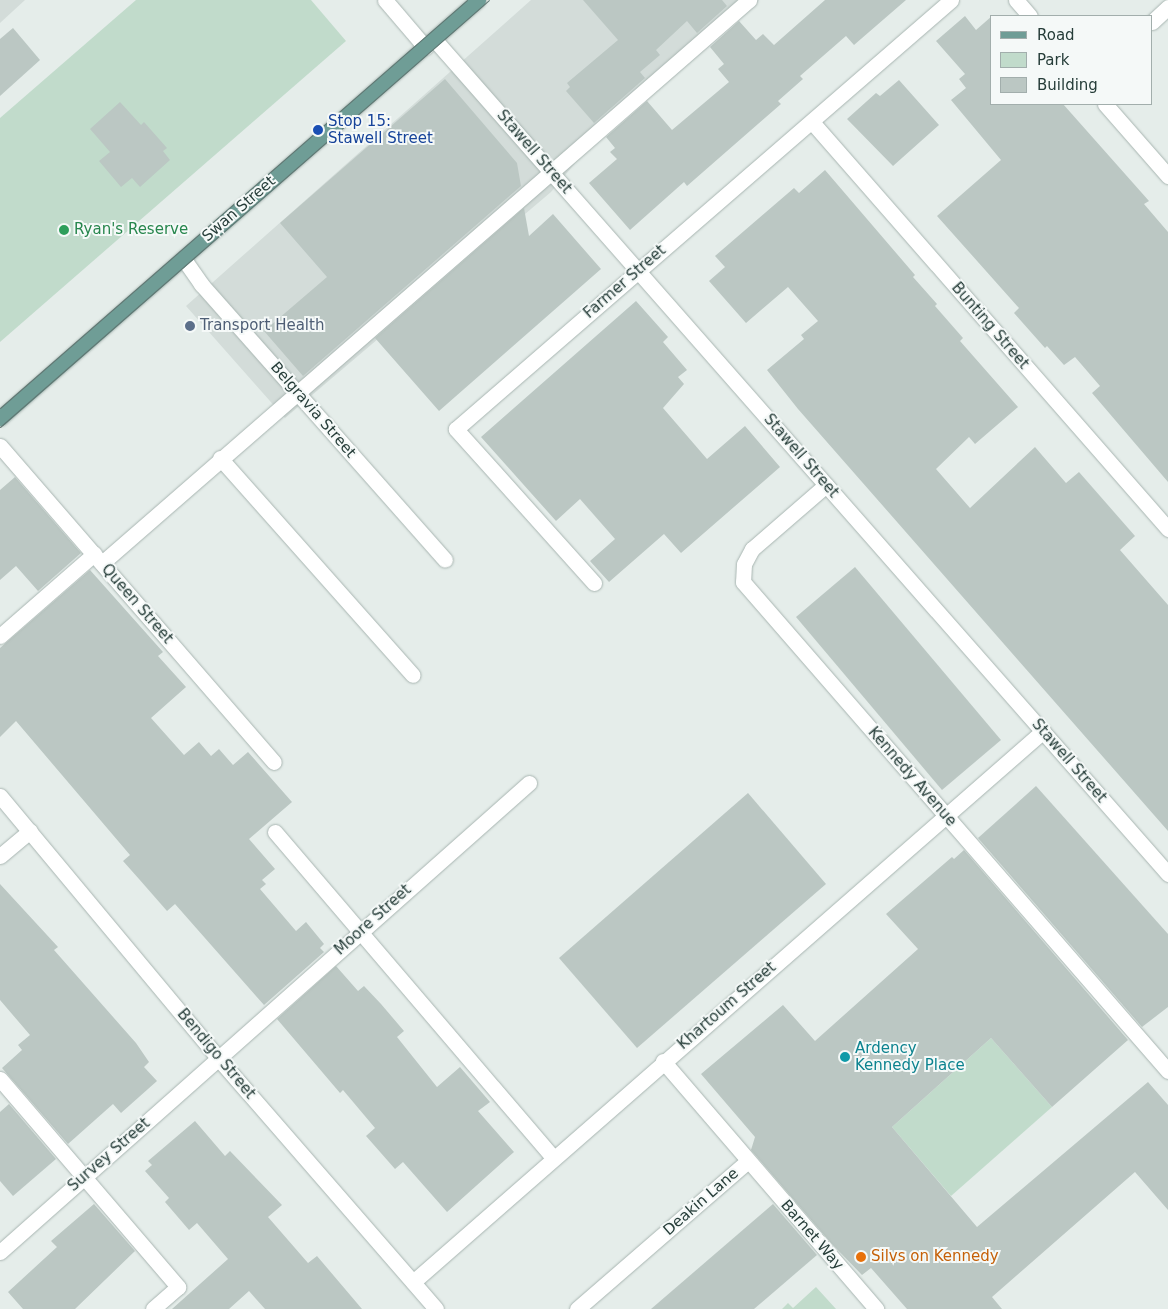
<!DOCTYPE html>
<style>
body{margin:0}
#map{position:relative;width:1168px;height:1309px;overflow:hidden;background:#e5edea;font-family:"DejaVu Sans",sans-serif}
div>[style]{position:absolute}
.built>*{inset:0;background:#d3dcd9}
.green>*{inset:0;background:#c1dbcb}
.building>*{inset:0;background:#bbc7c3}
.roads{filter:drop-shadow(0 0 1px #a8b5b1) drop-shadow(0 0 1px #a8b5b1)}
.minor>*{height:15px;margin:-7.5px;padding:0 7.5px;transform-origin:7.5px;border-radius:7.5px;background:#fff}
.major>*{height:15px;margin:-7.5px;padding:0 7.5px;transform-origin:7.5px;border-radius:7.5px;background:#6f9d96}
.tram>*{height:1px;margin:-0.5px;padding:0 0.5px;transform-origin:0.5px;border-radius:0.5px;background:#617874}
.dots>*{width:14px;height:14px;translate:-50% -50%;box-sizing:border-box;border:2px solid #f5f9f8;border-radius:50%}
span{translate:-50% -50%;white-space:nowrap;text-align:center;line-height:1.15;-webkit-text-stroke:4px #f5f9f8;paint-order:stroke}
.transit-label{font-size:15px;color:#164399}
.left{translate:0 -50%;text-align:left}
.street-label{font-size:15px;color:#263d39}
.leisure-label{font-size:15px;color:#27864d}
.service-label{font-size:15px;color:#4e5e75}
.culture-label{font-size:15px;color:#0d838f}
.food-label{font-size:15px;color:#c56008}
.legend{position:absolute;left:990px;top:15px;width:162px;height:90px;box-sizing:border-box;background:#f5f9f8;border:1px solid #a2aeac;margin:0;padding:6px 9px;list-style:none;font-size:15px;color:#263d39}
.legend li{display:flex;align-items:center;gap:10px;height:25px}
.legend b{width:25px;border:1px solid #a2aeac}
</style>
<div id="map">
<div class="built">
<i style="clip-path:polygon(0 0,25px 0,0 23px)"></i>
<i style="clip-path:polygon(531px 0,759px 0,586px 150px,551px 192px,285px 418px,186px 306px)"></i>
</div>
<div class="green">
<i style="clip-path:polygon(136px 0,311px 0,346px 41px,0 342px,0 118px)"></i>
<i style="clip-path:polygon(991px 1038px,1052px 1107px,951px 1196px,892px 1127px)"></i>
<i style="clip-path:polygon(816px 1287px,836px 1309px,782px 1309px,788px 1303px,793px 1308px)"></i>
</div>
<div class="building">
<i style="clip-path:polygon(583px 0,722px 0,727px 6px,697px 33px,687px 21px,656px 50px,660px 55px,640px 72px,645px 78px,594px 123px,566px 91px,570px 87px,567px 83px,618px 40px)"></i>
<i style="clip-path:polygon(825px 0,906px 0,854px 45px,846px 36px,800px 76px,803px 79px,778px 101px,781px 104px,687px 186px,684px 182px,630px 230px,589px 183px,617px 159px,610px 152px,615px 148px,606px 137px,647px 101px,672px 130px,729px 82px,718px 69px,724px 64px,710px 47px,739px 21px,756px 40px,763px 34px,774px 45px)"></i>
<i style="clip-path:polygon(965px 16px,976px 30px,992px 16px,992px 104px,1063px 104px,1149px 201px,1144px 204px,1168px 232px,1168px 482px,1092px 393px,1100px 386px,1075px 357px,1064px 365px,1047px 346px,1045px 348px,1014px 313px,1019px 308px,937px 216px,1001px 160px,951px 100px,966px 88px,959px 79px,965px 74px,936px 41px)"></i>
<i style="clip-path:polygon(13px 28px,40px 60px,0 96px,0 39px)"></i>
<i style="clip-path:polygon(445px 79px,517px 163px,521px 186px,303px 376px,264px 331px,327px 277px,280px 223px)"></i>
<i style="clip-path:polygon(899px 80px,939px 125px,893px 166px,847px 119px,876px 93px,880px 96px)"></i>
<i style="clip-path:polygon(120px 102px,141px 125px,144px 122px,167px 148px,163px 151px,170px 160px,140px 187px,132px 178px,121px 187px,99px 161px,110px 152px,90px 129px)"></i>
<i style="clip-path:polygon(825px 170px,915px 275px,913px 277px,937px 304px,935px 306px,963px 338px,960px 341px,1018px 407px,975px 444px,969px 437px,936px 469px,970px 508px,1035px 447px,1066px 483px,1079px 472px,1135px 536px,1120px 550px,1168px 605px,1168px 831px,798px 409px,767px 370px,804px 339px,801px 335px,818px 321px,788px 287px,746px 323px,709px 281px,725px 267px,715px 256px,794px 188px,799px 193px)"></i>
<i style="clip-path:polygon(524px 208px,529px 236px,553px 214px,601px 269px,439px 411px,375px 338px)"></i>
<i style="clip-path:polygon(636px 301px,668px 337px,663px 342px,687px 370px,678px 377px,684px 384px,663px 408px,707px 459px,745px 426px,780px 467px,681px 553px,664px 534px,609px 582px,590px 561px,615px 539px,580px 499px,556px 521px,481px 437px)"></i>
<i style="clip-path:polygon(15px 477px,81px 553px,38px 591px,16px 566px,0 580px,0 490px)"></i>
<i style="clip-path:polygon(855px 567px,1001px 740px,942px 790px,796px 617px)"></i>
<i style="clip-path:polygon(90px 570px,163px 652px,158px 656px,186px 687px,151px 718px,184px 755px,199px 742px,211px 756px,219px 749px,233px 765px,248px 752px,292px 802px,249px 839px,275px 869px,262px 880px,266px 884px,260px 889px,296px 931px,306px 922px,324px 944px,320px 948px,324px 952px,264px 1005px,175px 904px,167px 911px,139px 879px,123px 861px,130px 855px,16px 721px,0 737px,0 648px)"></i>
<i style="clip-path:polygon(1036px 786px,1168px 934px,1168px 1007px,1142px 1027px,978px 838px)"></i>
<i style="clip-path:polygon(748px 793px,826px 884px,637px 1048px,559px 958px)"></i>
<i style="clip-path:polygon(964px 850px,1128px 1040px,1052px 1107px,991px 1038px,892px 1127px,977px 1227px,1148px 1082px,1168px 1105px,1168px 1210px,1135px 1172px,992px 1297px,1002px 1309px,907px 1309px,871px 1268px,862px 1275px,831px 1243px,751px 1150px,755px 1137px,701px 1074px,783px 1005px,815px 1041px,918px 949px,886px 914px,952px 857px,954px 859px)"></i>
<i style="clip-path:polygon(0 884px,58px 947px,54px 950px,136px 1043px,149px 1062px,144px 1067px,157px 1081px,121px 1113px,113px 1104px,68px 1144px,2px 1068px,22px 1050px,18px 1045px,30px 1035px,0 1000px)"></i>
<i style="clip-path:polygon(336px 966px,358px 991px,364px 986px,381px 1004px,404px 1031px,397px 1037px,437px 1087px,460px 1067px,490px 1102px,478px 1111px,514px 1152px,447px 1212px,403px 1162px,395px 1169px,366px 1136px,375px 1128px,343px 1090px,340px 1093px,277px 1019px)"></i>
<i style="clip-path:polygon(9px 1104px,56px 1159px,13px 1196px,0 1181px,0 1112px)"></i>
<i style="clip-path:polygon(195px 1121px,225px 1156px,230px 1151px,282px 1205px,268px 1217px,308px 1263px,317px 1256px,362px 1309px,265px 1309px,249px 1291px,229px 1309px,172px 1309px,228px 1259px,197px 1223px,189px 1230px,165px 1202px,169px 1198px,145px 1171px,152px 1165px,148px 1161px)"></i>
<i style="clip-path:polygon(94px 1204px,135px 1251px,75px 1309px,23px 1309px,8px 1292px,57px 1247px,51px 1241px)"></i>
<i style="clip-path:polygon(773px 1204px,817px 1255px,754px 1309px,651px 1309px)"></i>
</div>
<div class="roads">
<div class="minor">
<i style="left:385px;top:0;width:62px;rotate:49.6deg"></i>
<i style="left:1016px;top:0;width:21px;rotate:49deg"></i>
<i style="left:1152px;top:22px;width:22px;rotate:-43deg"></i>
<i style="left:434px;top:39px;width:1112px;rotate:48.68deg"></i>
<i style="left:1105px;top:104px;width:96px;rotate:48.8deg"></i>
<i style="left:812px;top:122px;width:541px;rotate:48.82deg"></i>
<i style="left:183px;top:258px;width:32px;rotate:55deg"></i>
<i style="left:201px;top:284px;width:368px;rotate:48.5deg"></i>
<i style="left:0;top:446px;width:418px;rotate:49.1deg"></i>
<i style="left:220px;top:458px;width:290px;rotate:48.4deg"></i>
<i style="left:826px;top:485px;width:98px;rotate:139.1deg"></i>
<i style="left:752px;top:549px;width:17px;rotate:118deg"></i>
<i style="left:744px;top:564px;width:18px;rotate:93deg"></i>
<i style="left:743px;top:582px;width:648px;rotate:49.01deg"></i>
<i style="left:102px;top:563px;width:858px;rotate:-41.03deg"></i>
<i style="left:594px;top:583px;width:207px;rotate:-131.9deg"></i>
<i style="left:456px;top:429px;width:655px;rotate:-40.91deg"></i>
<i style="left:0;top:636px;width:125px;rotate:-41.1deg"></i>
<i style="left:0;top:796px;width:341px;rotate:50.2deg"></i>
<i style="left:218px;top:1058px;width:332px;rotate:49deg"></i>
<i style="left:275px;top:832px;width:428px;rotate:49.5deg"></i>
<i style="left:0;top:856px;width:39px;rotate:-40deg"></i>
<i style="left:663px;top:1061px;width:327px;rotate:49.3deg"></i>
<i style="left:0;top:1079px;width:274px;rotate:49.4deg"></i>
<i style="left:178px;top:1287px;width:33px;rotate:139deg"></i>
<i style="left:0;top:1252px;width:707px;rotate:-41.56deg"></i>
<i style="left:413px;top:1282px;width:837px;rotate:-41.17deg"></i>
<i style="left:577px;top:1309px;width:226px;rotate:-40.9deg"></i>
</div>
<div class="major">
<i style="left:0;top:418px;width:635px;rotate:-41.17deg"></i>
</div>
</div>
<div class="tram">
<i style="left:0;top:408px;width:620px;rotate:-41.14deg"></i>
<i style="left:0;top:427px;width:649px;rotate:-41.13deg"></i>
</div>
<div class="dots">
<i style="left:318px;top:130px;background:#1a4fb4"></i>
<i style="left:64px;top:230px;background:#2e9e5b"></i>
<i style="left:190px;top:326px;background:#5c6f8a"></i>
<i style="left:845px;top:1057px;background:#0f9aa8"></i>
<i style="left:861px;top:1257px;background:#e8710a"></i>
</div>
<div class="transit-label">
<span class="left" style="left:328px;top:130px">Stop 15:<br>Stawell Street</span>
</div>
<div class="street-label">
<span style="left:534px;top:152px;rotate:49deg">Stawell Street</span>
<span style="left:239px;top:209px;rotate:-41deg">Swan Street</span>
<span style="left:625px;top:282px;rotate:-41deg">Farmer Street</span>
<span style="left:990px;top:326px;rotate:49deg">Bunting Street</span>
<span style="left:313px;top:410px;rotate:49deg">Belgravia Street</span>
<span style="left:801px;top:456px;rotate:49deg">Stawell Street</span>
<span style="left:137px;top:604px;rotate:49deg">Queen Street</span>
<span style="left:1069px;top:761px;rotate:49deg">Stawell Street</span>
<span style="left:912px;top:777px;rotate:49deg">Kennedy Avenue</span>
<span style="left:373px;top:920px;rotate:-42deg">Moore Street</span>
<span style="left:727px;top:1006px;rotate:-41deg">Khartoum Street</span>
<span style="left:216px;top:1054px;rotate:50deg">Bendigo Street</span>
<span style="left:109px;top:1155px;rotate:-41deg">Survey Street</span>
<span style="left:701px;top:1202px;rotate:-41deg">Deakin Lane</span>
<span style="left:812px;top:1235px;rotate:49deg">Barnet Way</span>
</div>
<div class="leisure-label">
<span class="left" style="left:74px;top:230px">Ryan's Reserve</span>
</div>
<div class="service-label">
<span class="left" style="left:200px;top:326px">Transport Health</span>
</div>
<div class="culture-label">
<span class="left" style="left:855px;top:1057px">Ardency<br>Kennedy Place</span>
</div>
<div class="food-label">
<span class="left" style="left:871px;top:1257px">Silvs on Kennedy</span>
</div>
<ul class="legend">
<li><b style="height:6px;background:#6f9d96"></b>Road</li>
<li><b style="height:14px;background:#c1dbcb"></b>Park</li>
<li><b style="height:14px;background:#bbc7c3"></b>Building</li>
</ul>
</div>
